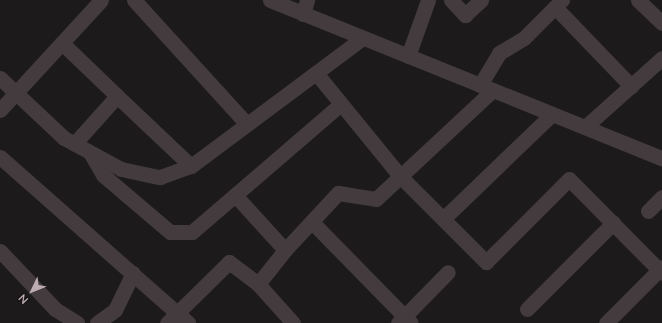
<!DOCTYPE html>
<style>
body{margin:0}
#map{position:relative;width:662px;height:323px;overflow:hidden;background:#1d1a1b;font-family:Mulish,sans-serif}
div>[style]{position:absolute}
.minor>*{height:15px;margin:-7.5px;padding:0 7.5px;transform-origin:7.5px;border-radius:7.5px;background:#433b3d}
span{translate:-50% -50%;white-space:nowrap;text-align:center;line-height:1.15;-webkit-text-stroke:3.5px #181516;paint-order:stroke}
.north{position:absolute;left:12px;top:271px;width:40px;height:40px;-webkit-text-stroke:3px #181516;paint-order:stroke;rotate:227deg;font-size:11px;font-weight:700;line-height:16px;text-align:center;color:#beacb3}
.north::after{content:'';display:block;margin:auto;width:14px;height:18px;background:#beacb3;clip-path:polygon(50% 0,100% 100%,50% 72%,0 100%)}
</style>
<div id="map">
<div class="minor">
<i style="left:134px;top:0;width:168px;rotate:47.7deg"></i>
<i style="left:270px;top:0;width:423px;rotate:22deg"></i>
<i style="left:451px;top:0;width:21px;rotate:47deg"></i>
<i style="left:465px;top:15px;width:22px;rotate:-43deg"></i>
<i style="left:638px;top:0;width:33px;rotate:44deg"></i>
<i style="left:555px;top:7px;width:110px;rotate:46.1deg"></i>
<i style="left:303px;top:14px;width:15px;rotate:-74deg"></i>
<i style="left:62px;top:43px;width:76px;rotate:43.9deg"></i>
<i style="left:117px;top:96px;width:64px;rotate:131.9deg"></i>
<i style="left:408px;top:56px;width:59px;rotate:-70.3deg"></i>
<i style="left:316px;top:73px;width:133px;rotate:50.8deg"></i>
<i style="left:400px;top:176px;width:122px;rotate:45deg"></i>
<i style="left:486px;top:262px;width:117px;rotate:-45deg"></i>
<i style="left:569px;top:179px;width:132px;rotate:45.3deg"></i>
<i style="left:0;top:78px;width:88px;rotate:43.2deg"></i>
<i style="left:64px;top:138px;width:65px;rotate:28.5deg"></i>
<i style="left:121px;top:169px;width:40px;rotate:12deg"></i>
<i style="left:160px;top:177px;width:33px;rotate:-20deg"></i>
<i style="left:191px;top:166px;width:214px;rotate:-36.7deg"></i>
<i style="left:480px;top:85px;width:37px;rotate:-59deg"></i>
<i style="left:499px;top:53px;width:29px;rotate:-31deg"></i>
<i style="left:524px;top:38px;width:54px;rotate:-45deg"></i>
<i style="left:117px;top:96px;width:102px;rotate:43.4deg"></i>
<i style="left:0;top:110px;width:149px;rotate:-47.4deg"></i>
<i style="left:585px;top:127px;width:103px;rotate:-41.9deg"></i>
<i style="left:91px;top:154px;width:24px;rotate:60deg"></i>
<i style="left:103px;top:175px;width:88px;rotate:40.4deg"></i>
<i style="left:170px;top:232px;width:22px"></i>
<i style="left:192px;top:232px;width:196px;rotate:-40.7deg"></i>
<i style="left:0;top:157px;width:251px;rotate:41.4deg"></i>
<i style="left:235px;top:195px;width:74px;rotate:47.7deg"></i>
<i style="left:648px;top:211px;width:20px;rotate:-45deg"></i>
<i style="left:443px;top:219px;width:151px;rotate:-43.9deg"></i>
<i style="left:312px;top:222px;width:141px;rotate:45.6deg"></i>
<i style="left:0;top:251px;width:80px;rotate:46.5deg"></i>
<i style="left:55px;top:309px;width:26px;rotate:32deg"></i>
<i style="left:527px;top:309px;width:122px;rotate:-45deg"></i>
<i style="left:97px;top:323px;width:22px;rotate:-36deg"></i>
<i style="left:115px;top:310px;width:41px;rotate:-64.1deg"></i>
<i style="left:167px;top:323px;width:87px;rotate:-44.5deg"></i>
<i style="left:229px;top:262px;width:36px;rotate:37deg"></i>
<i style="left:293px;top:323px;width:52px;rotate:-131.9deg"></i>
<i style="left:258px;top:284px;width:43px;rotate:-51.5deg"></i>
<i style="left:285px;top:250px;width:78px;rotate:-47.1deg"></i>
<i style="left:338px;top:193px;width:38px;rotate:9deg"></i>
<i style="left:376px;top:199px;width:160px;rotate:-43deg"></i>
<i style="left:398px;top:323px;width:71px;rotate:-45.6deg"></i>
<i style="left:606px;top:323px;width:79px;rotate:-45deg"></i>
</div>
<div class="north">N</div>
</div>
